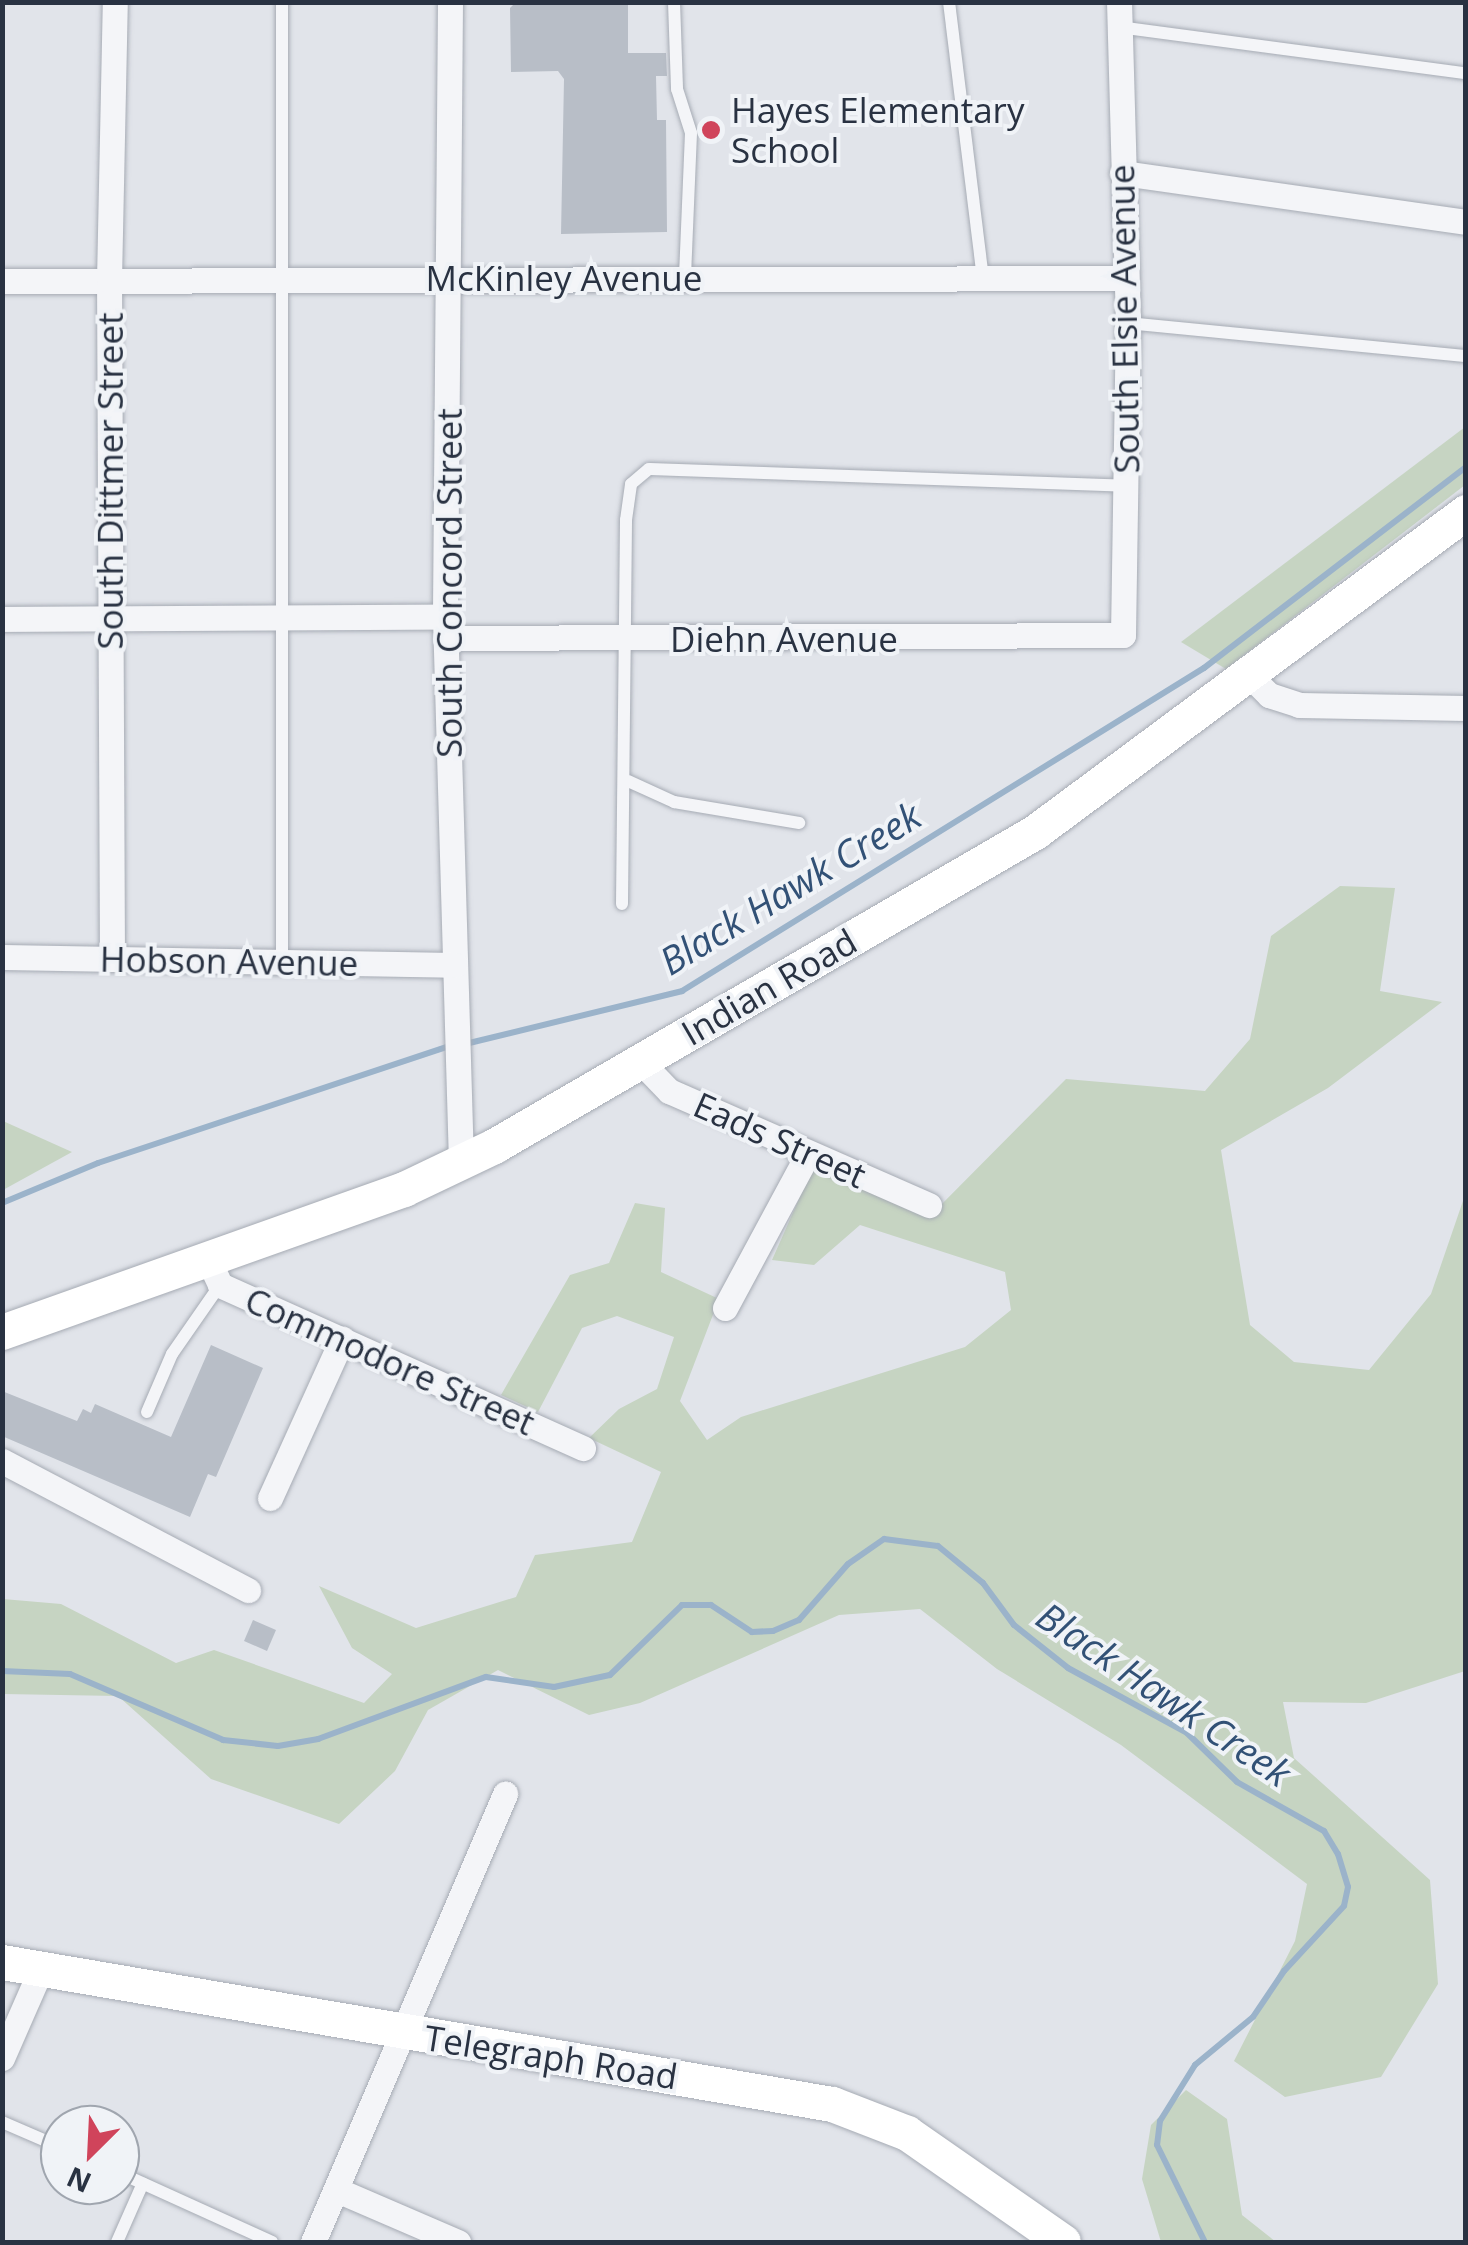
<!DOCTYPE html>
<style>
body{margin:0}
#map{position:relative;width:1468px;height:2245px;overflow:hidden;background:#e1e4ea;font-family:"Open Sans",sans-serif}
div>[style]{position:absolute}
.green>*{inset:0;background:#c6d4c2}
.stream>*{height:6px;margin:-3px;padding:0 3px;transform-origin:3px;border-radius:3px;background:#9bb3ca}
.building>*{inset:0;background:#b8bec7}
.roads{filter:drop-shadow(0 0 2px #a6abb4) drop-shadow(0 0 2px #a6abb4)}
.lane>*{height:12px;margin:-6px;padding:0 6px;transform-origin:6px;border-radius:6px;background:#f4f5f8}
.street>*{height:25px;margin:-12.5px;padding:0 12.5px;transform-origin:12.5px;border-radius:12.5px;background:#f4f5f8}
.secondary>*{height:35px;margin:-17.5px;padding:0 17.5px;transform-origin:17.5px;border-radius:17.5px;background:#fff}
.dots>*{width:28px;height:28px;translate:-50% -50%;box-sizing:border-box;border:5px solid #f0f3f7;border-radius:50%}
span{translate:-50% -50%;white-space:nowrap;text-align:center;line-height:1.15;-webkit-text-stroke:8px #f0f3f7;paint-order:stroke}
.poi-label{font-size:35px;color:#293242}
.left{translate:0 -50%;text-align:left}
.street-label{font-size:35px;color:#293242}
.water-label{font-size:38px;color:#325176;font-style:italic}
.frame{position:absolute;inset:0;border:5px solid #293242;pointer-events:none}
.north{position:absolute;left:40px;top:2105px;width:100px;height:100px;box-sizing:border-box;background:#f0f3f7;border:2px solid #a0a6af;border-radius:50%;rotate:204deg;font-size:28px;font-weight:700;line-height:40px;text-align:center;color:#293242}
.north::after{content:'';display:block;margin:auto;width:35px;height:45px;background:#d0445b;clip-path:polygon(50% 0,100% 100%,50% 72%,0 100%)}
</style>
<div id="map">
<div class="green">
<i style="clip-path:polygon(1465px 427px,1465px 485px,1226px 669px,1181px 642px)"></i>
<i style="clip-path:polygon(1340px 886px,1395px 888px,1380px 991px,1442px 1002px,1328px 1088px,1221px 1150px,1250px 1325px,1294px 1362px,1369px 1370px,1431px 1294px,1465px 1195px,1465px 1671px,1366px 1703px,1283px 1702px,1294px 1758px,1430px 1880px,1438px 1984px,1381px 2077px,1285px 2097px,1234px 2061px,1295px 1941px,1307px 1884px,1121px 1745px,997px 1669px,920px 1609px,839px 1615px,640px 1703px,589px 1715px,498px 1670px,428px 1710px,395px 1771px,339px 1824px,211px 1779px,118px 1696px,3px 1694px,3px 1599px,61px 1604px,176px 1663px,214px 1650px,364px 1703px,392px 1674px,352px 1648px,319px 1586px,416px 1628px,516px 1597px,535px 1555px,632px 1542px,661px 1472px,589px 1438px,619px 1409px,657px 1389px,674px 1337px,617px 1316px,582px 1328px,538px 1412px,501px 1395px,570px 1275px,609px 1263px,635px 1203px,665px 1208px,661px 1272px,719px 1299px,680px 1401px,707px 1440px,741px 1417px,965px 1347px,1011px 1310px,1005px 1272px,860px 1225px,814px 1265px,772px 1260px,814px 1165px,930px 1216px,1066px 1079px,1205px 1091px,1250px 1039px,1271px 936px)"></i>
<i style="clip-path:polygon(3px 1121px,72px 1152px,3px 1190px)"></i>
<i style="clip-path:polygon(1186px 2090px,1227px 2119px,1242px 2215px,1276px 2242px,1161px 2242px,1142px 2179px,1151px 2125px)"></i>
</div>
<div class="stream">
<i style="left:461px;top:1045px;width:228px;rotate:-13.7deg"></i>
<i style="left:682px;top:991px;width:614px;rotate:-31.75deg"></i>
<i style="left:1204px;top:668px;width:330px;rotate:-37.5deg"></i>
<i style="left:2px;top:1203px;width:104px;rotate:-22.6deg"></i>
<i style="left:98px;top:1163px;width:370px;rotate:-18.4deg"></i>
<i style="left:2px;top:1671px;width:68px;rotate:2.5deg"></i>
<i style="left:70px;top:1674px;width:167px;rotate:23.3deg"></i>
<i style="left:223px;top:1740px;width:55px;rotate:6.2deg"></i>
<i style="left:278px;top:1746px;width:41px;rotate:-9.9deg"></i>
<i style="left:318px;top:1739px;width:179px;rotate:-20.3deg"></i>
<i style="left:486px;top:1677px;width:69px;rotate:8.4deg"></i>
<i style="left:554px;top:1687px;width:57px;rotate:-12.1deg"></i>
<i style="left:610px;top:1675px;width:100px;rotate:-44.2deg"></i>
<i style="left:682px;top:1605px;width:29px"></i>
<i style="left:711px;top:1605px;width:49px;rotate:33.4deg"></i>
<i style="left:752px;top:1632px;width:21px;rotate:-3deg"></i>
<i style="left:773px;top:1631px;width:28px;rotate:-23deg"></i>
<i style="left:799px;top:1620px;width:74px;rotate:-48.8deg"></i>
<i style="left:848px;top:1564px;width:44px;rotate:-34.8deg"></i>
<i style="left:884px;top:1539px;width:54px;rotate:7.4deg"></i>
<i style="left:938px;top:1546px;width:58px;rotate:39.4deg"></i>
<i style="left:983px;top:1583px;width:52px;rotate:53.6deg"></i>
<i style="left:1014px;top:1625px;width:69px;rotate:38.5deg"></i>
<i style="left:1068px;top:1668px;width:136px;rotate:28.6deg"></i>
<i style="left:1187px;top:1733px;width:70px;rotate:44.4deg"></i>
<i style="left:1237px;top:1782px;width:100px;rotate:29.4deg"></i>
<i style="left:1324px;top:1831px;width:27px;rotate:59deg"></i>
<i style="left:1338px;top:1854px;width:34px;rotate:73deg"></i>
<i style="left:1348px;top:1887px;width:19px;rotate:102deg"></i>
<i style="left:1344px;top:1906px;width:88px;rotate:132.7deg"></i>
<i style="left:1284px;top:1971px;width:55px;rotate:124deg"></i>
<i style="left:1253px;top:2017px;width:75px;rotate:140.4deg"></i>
<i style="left:1195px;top:2065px;width:66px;rotate:122deg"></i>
<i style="left:1160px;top:2121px;width:24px;rotate:97deg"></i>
<i style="left:1157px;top:2145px;width:108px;rotate:63.7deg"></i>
</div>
<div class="building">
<i style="clip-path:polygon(516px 2px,628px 2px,628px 53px,666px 53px,667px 76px,656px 76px,657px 120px,666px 120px,667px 232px,561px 234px,564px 79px,558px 71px,511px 72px,510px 8px)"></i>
<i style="clip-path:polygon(211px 1345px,263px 1368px,216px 1477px,208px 1474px,190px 1517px,2px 1436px,2px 1391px,77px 1421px,83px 1409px,91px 1413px,95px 1404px,171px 1437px)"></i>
<i style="clip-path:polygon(253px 1620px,276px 1630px,267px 1651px,244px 1641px)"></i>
</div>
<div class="roads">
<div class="lane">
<i style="left:674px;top:2px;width:87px;rotate:88deg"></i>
<i style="left:677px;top:89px;width:46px;rotate:72.3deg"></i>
<i style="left:691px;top:133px;width:145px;rotate:92.4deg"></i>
<i style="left:949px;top:2px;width:277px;rotate:83deg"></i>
<i style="left:1119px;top:27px;width:350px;rotate:7.6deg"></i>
<i style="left:1128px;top:323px;width:340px;rotate:5.6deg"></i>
<i style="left:628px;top:781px;width:51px;rotate:24.5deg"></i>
<i style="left:674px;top:802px;width:127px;rotate:9.5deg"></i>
<i style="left:622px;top:904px;width:384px;rotate:-89.4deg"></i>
<i style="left:626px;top:520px;width:36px;rotate:-82deg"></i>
<i style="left:631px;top:484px;width:23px;rotate:-40deg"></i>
<i style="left:649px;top:469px;width:478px;rotate:2deg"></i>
<i style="left:282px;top:962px;width:960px;rotate:-90deg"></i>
<i style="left:147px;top:1412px;width:63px;rotate:-66.7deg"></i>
<i style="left:172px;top:1354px;width:84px;rotate:-55.2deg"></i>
<i style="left:2px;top:2122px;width:63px;rotate:23.3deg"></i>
<i style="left:120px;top:2173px;width:167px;rotate:24.4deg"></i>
<i style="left:117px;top:2242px;width:64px;rotate:-66.2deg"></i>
</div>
<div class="street">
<i style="left:450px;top:2px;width:615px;rotate:90.47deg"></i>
<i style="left:445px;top:617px;width:547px;rotate:88.32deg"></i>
<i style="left:1122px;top:173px;width:347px;rotate:8.1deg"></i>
<i style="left:2px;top:281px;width:1124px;rotate:-0.15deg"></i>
<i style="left:2px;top:619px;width:443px;rotate:-0.3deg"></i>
<i style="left:446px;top:638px;width:677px;rotate:-0.25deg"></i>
<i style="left:1123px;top:635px;width:312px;rotate:-89.1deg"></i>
<i style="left:1128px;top:323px;width:321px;rotate:-91.6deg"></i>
<i style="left:1248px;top:674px;width:30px;rotate:45deg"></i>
<i style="left:1269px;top:695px;width:32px;rotate:18deg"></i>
<i style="left:1299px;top:705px;width:167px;rotate:1deg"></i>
<i style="left:2px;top:957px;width:453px;rotate:1deg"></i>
<i style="left:112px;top:959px;width:679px;rotate:-90.25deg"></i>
<i style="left:109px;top:280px;width:278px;rotate:-88.8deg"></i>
<i style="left:640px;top:1061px;width:42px;rotate:46deg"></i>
<i style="left:669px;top:1091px;width:284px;rotate:23.7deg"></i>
<i style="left:209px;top:1261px;width:26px;rotate:65deg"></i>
<i style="left:220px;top:1285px;width:398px;rotate:24.2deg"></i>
<i style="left:725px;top:1308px;width:175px;rotate:-61.7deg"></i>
<i style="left:2px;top:1461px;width:278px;rotate:27.7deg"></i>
<i style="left:270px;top:1498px;width:175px;rotate:-65.6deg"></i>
<i style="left:2px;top:2058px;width:99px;rotate:-66.3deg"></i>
<i style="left:337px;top:2190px;width:132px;rotate:23.3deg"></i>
<i style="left:313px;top:2242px;width:488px;rotate:-66.8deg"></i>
</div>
<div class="secondary">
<i style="left:2px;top:1332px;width:427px;rotate:-19.6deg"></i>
<i style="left:404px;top:1189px;width:100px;rotate:-25.5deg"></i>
<i style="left:494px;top:1146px;width:626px;rotate:-30.13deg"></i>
<i style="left:1035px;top:832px;width:537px;rotate:-36.59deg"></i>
<i style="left:2px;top:1962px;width:842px;rotate:9.71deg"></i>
<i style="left:832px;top:2104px;width:80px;rotate:21.1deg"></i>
<i style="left:907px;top:2133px;width:190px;rotate:34.9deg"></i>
</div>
</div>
<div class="dots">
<i style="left:711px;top:130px;background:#d0445b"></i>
</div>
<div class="poi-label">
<span class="left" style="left:731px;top:130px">Hayes Elementary<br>School</span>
</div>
<div class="street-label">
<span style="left:564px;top:278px">McKinley Avenue</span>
<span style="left:1124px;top:319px;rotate:-91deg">South Elsie Avenue</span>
<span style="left:110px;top:481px;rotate:-90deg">South Dittmer Street</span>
<span style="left:449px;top:583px;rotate:-90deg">South Concord Street</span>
<span style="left:784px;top:639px">Diehn Avenue</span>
<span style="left:229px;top:961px;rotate:1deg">Hobson Avenue</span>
<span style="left:769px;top:987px;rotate:-30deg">Indian Road</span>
<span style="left:780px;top:1140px;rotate:24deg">Eads Street</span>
<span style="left:390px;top:1361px;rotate:24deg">Commodore Street</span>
<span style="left:551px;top:2057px;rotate:9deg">Telegraph Road</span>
</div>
<div class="water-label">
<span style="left:790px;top:888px;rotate:-31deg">Black Hawk Creek</span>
<span style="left:1164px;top:1694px;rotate:34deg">Black Hawk Creek</span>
</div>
<div class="frame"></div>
<div class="north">N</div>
</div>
